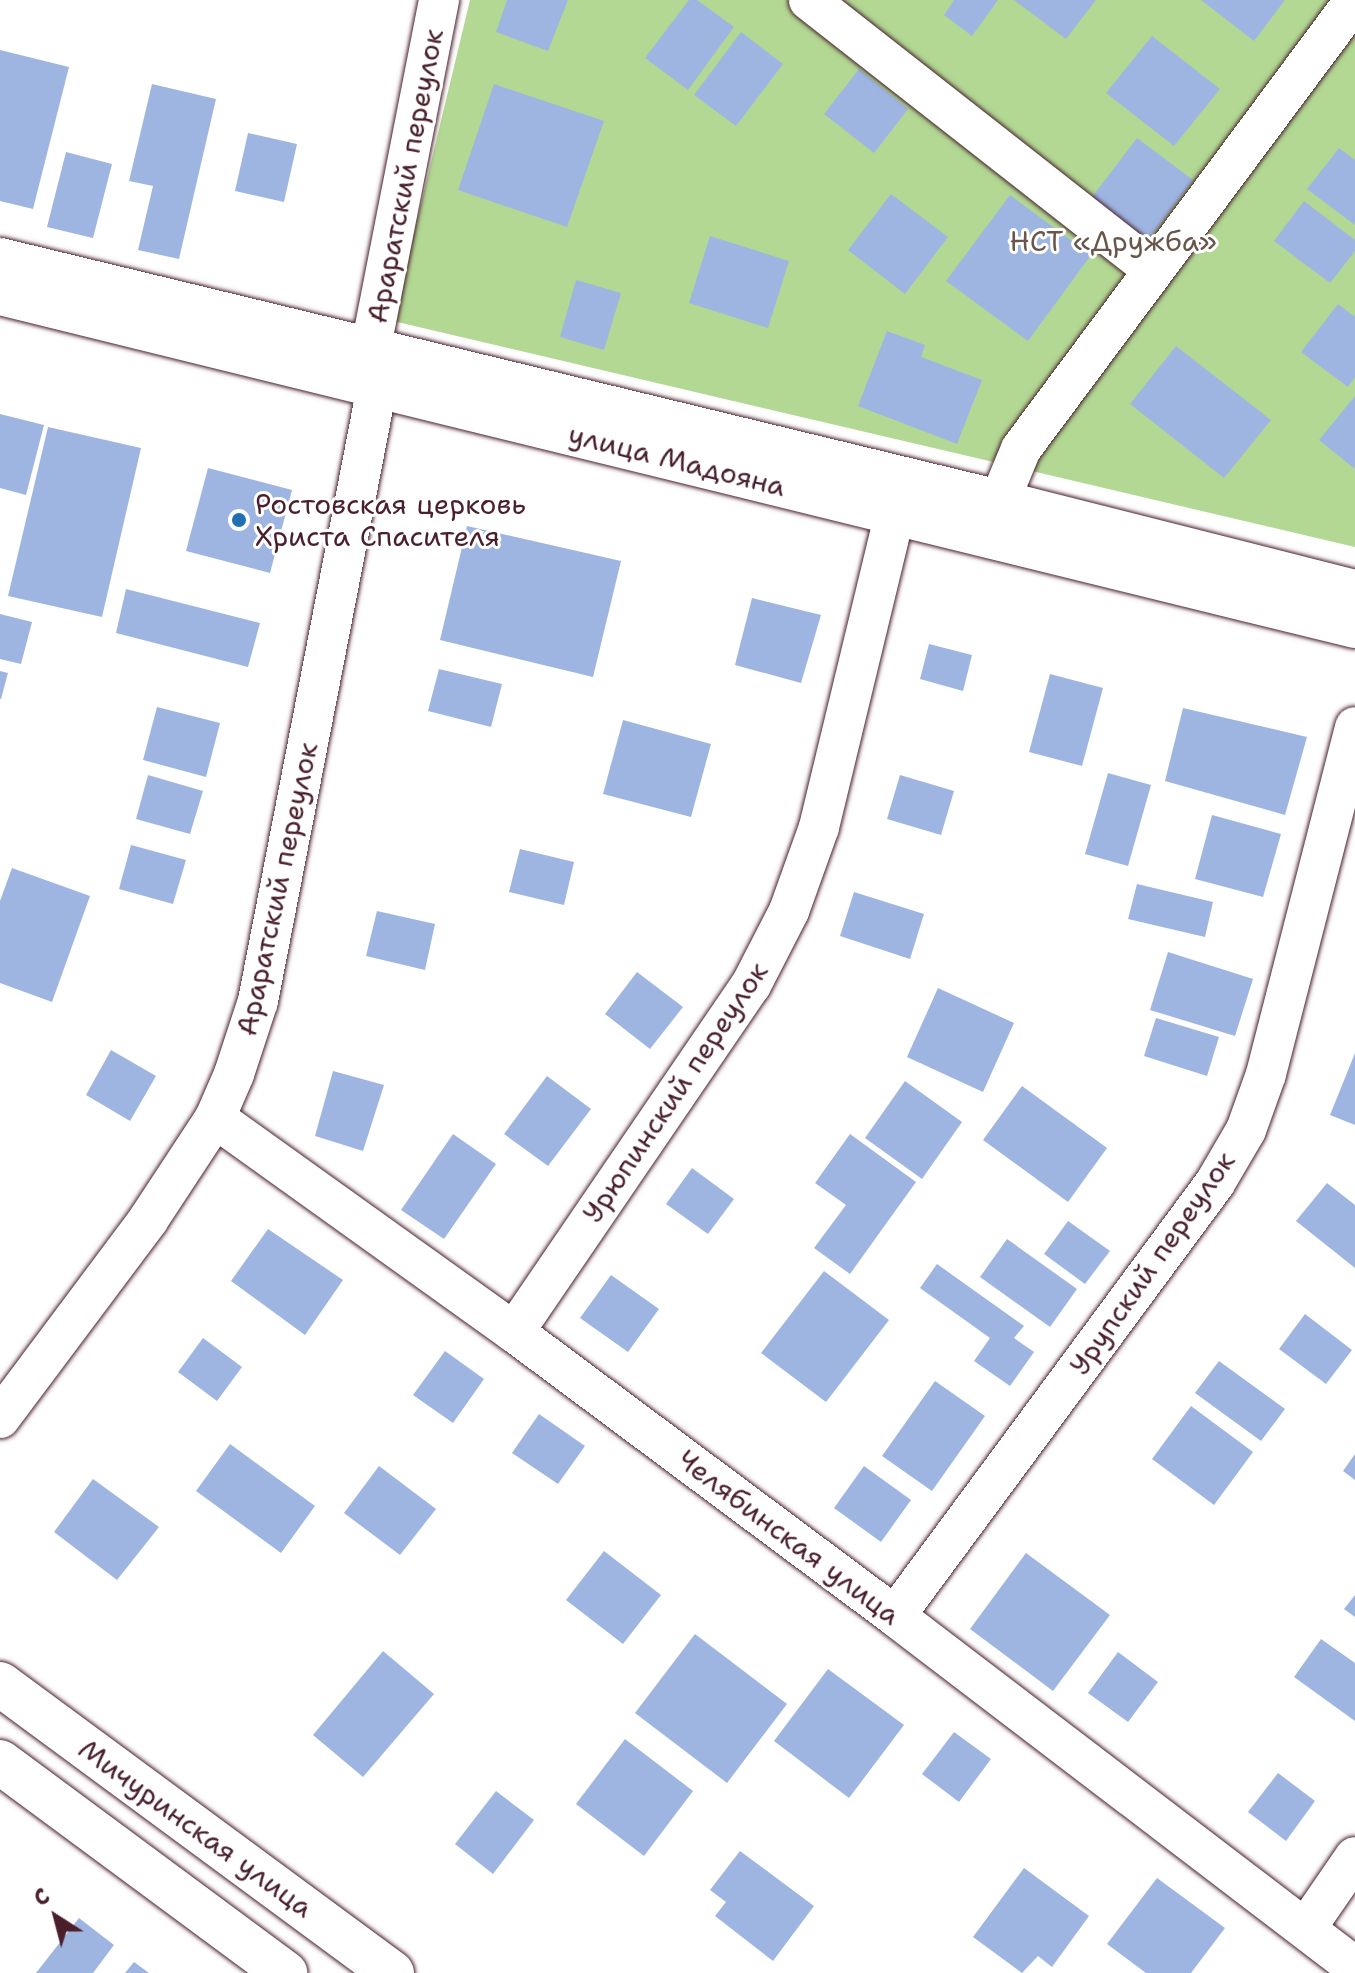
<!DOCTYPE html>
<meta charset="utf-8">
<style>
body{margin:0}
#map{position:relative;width:1355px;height:1973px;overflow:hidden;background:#fff;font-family:"Shantell Sans",sans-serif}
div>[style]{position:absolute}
.green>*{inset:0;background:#b2d894}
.building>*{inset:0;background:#9eb5e2}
.roads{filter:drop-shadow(0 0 2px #4a1f2b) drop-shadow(0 0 2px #4a1f2b)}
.minor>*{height:40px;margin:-20px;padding:0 20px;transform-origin:20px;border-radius:20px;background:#fff}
.secondary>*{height:44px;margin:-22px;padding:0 22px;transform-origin:22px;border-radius:22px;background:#fff}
.primary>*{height:44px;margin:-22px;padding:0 22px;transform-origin:22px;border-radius:22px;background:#fff}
.dots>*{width:22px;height:22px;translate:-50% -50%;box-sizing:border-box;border:4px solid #fff;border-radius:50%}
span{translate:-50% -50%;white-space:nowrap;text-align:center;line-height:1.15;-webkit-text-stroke:6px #fff;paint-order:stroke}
.street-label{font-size:28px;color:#4a1f2b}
.park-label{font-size:28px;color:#69564a}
.poi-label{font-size:28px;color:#4a1f2b}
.left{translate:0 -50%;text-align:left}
.north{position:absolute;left:16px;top:1877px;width:80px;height:80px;-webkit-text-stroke:6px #fff;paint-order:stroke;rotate:324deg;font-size:22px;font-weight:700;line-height:32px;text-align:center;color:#4a1f2b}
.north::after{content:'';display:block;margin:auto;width:28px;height:36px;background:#4a1f2b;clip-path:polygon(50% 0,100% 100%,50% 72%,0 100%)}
</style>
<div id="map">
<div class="green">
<i style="clip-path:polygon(470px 0,1355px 0,1355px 547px,393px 321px)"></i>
</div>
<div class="building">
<i style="clip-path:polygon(507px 0,568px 0,548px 51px,496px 32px)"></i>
<i style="clip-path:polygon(689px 0,697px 0,734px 27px,688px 90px,645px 58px)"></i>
<i style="clip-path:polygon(954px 0,998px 0,972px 36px,944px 15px)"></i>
<i style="clip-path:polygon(1014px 0,1096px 0,1066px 39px)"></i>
<i style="clip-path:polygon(1201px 0,1285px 0,1254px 41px)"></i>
<i style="clip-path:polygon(741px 32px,783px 64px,736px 126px,694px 95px)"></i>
<i style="clip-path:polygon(1152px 36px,1220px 89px,1174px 146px,1106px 93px)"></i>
<i style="clip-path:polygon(0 50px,69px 67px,33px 209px,0 201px)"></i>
<i style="clip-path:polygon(859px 69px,908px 109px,874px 153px,824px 114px)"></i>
<i style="clip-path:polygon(152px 84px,216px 99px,179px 259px,138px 250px,153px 186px,129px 181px)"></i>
<i style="clip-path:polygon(494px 84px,604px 121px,567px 227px,458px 190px)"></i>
<i style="clip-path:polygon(248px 133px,297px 144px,284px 202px,235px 191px)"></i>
<i style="clip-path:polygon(1137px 138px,1193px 180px,1145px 244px,1089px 201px)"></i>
<i style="clip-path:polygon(1339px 148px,1355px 160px,1355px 225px,1307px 189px)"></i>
<i style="clip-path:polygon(66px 152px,112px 164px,93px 238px,47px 227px)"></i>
<i style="clip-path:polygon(891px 194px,948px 237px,905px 294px,848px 250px)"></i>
<i style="clip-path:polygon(1010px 195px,1091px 255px,1028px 341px,946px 281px)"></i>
<i style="clip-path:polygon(1304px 201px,1355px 240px,1355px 251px,1330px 283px,1274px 241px)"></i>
<i style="clip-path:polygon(710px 236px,789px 261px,768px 328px,689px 303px)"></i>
<i style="clip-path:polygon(576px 280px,621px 293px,604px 350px,560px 337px)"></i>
<i style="clip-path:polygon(1338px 304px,1355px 317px,1355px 377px,1348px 387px,1301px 352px)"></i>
<i style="clip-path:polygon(887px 331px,925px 345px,921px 357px,982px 380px,957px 444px,858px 406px)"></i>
<i style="clip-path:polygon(1176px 346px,1271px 420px,1224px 478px,1130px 404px)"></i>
<i style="clip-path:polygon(1355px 396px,1355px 469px,1319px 440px)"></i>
<i style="clip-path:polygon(0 414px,44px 425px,26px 495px,0 488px)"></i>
<i style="clip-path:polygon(48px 427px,141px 448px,102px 617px,8px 596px)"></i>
<i style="clip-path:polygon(208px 468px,292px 490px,270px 573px,186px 551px)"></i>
<i style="clip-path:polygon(467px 526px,621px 561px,593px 677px,440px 640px)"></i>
<i style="clip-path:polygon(126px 589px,260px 623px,248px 667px,116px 633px)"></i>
<i style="clip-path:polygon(752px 598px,821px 615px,801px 683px,735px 665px)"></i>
<i style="clip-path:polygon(0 614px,32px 622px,21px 664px,0 659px)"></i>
<i style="clip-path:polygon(929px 644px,972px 655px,963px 691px,920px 679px)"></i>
<i style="clip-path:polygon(439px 669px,502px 684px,491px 727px,428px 711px)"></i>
<i style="clip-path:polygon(0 671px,8px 673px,1px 699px,0 699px)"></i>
<i style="clip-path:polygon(1050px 674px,1103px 688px,1082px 766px,1029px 752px)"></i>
<i style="clip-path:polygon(157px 707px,220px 723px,206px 777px,143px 760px)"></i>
<i style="clip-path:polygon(1183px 708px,1307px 737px,1285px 815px,1165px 781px)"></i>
<i style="clip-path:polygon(623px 720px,711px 744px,691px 817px,603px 794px)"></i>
<i style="clip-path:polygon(1108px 773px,1151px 785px,1128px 866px,1085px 854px)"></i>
<i style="clip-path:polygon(148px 775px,203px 791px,190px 834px,136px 819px)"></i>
<i style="clip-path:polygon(900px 775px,954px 791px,941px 835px,887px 819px)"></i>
<i style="clip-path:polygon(1212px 815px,1281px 834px,1263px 897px,1195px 879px)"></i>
<i style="clip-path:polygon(131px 845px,186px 860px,173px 904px,119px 889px)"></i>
<i style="clip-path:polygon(520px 849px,574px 862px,564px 905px,509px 892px)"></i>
<i style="clip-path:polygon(12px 868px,90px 896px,52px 1002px,0 983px,0 901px)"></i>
<i style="clip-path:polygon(1137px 884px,1213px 902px,1205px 937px,1128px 919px)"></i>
<i style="clip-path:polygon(854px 892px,924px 914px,910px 959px,840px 936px)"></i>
<i style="clip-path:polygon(377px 911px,435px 924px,425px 970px,366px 956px)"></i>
<i style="clip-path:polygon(1168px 952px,1253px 979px,1235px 1036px,1150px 1010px)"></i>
<i style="clip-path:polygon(637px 972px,683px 1007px,650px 1049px,605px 1014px)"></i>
<i style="clip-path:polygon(938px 988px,1014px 1023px,983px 1092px,907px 1057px)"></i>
<i style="clip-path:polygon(1156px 1018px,1219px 1037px,1207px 1076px,1144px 1056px)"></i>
<i style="clip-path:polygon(111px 1050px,156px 1076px,130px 1121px,86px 1095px)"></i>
<i style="clip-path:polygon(1355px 1053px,1355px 1125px,1330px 1115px)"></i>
<i style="clip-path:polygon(333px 1071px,384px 1085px,363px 1151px,315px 1136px)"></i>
<i style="clip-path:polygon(547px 1076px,591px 1109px,548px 1166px,504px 1134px)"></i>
<i style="clip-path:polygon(905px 1081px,962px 1122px,922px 1179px,865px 1138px)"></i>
<i style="clip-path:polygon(1022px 1086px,1107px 1148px,1068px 1202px,983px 1140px)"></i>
<i style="clip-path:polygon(453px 1134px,496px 1164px,444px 1239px,401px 1210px)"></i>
<i style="clip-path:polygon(850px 1134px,916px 1182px,850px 1274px,814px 1248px,846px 1205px,815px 1183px)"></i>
<i style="clip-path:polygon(692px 1168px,734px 1199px,708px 1234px,666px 1204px)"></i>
<i style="clip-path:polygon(1327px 1183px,1355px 1205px,1355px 1268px,1296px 1221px)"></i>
<i style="clip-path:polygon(1068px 1221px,1110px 1251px,1085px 1284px,1044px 1254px)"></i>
<i style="clip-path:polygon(268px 1229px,343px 1280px,305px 1335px,231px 1281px)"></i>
<i style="clip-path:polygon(1007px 1239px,1077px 1289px,1050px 1327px,980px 1277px)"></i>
<i style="clip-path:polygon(937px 1264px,1024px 1326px,1014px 1338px,1034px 1352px,1010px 1386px,974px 1361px,990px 1338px,920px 1288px)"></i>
<i style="clip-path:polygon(824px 1271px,889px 1320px,826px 1402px,761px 1353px)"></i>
<i style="clip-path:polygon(611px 1275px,659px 1309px,628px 1352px,580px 1318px)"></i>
<i style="clip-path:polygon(1305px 1314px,1352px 1350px,1326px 1384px,1279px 1349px)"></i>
<i style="clip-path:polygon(203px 1338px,242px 1367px,217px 1401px,178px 1372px)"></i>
<i style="clip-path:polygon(445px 1351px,484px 1379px,453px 1423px,413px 1395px)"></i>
<i style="clip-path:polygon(1219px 1361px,1285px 1409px,1261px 1441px,1195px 1393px)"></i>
<i style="clip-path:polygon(935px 1381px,985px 1416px,932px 1491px,882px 1456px)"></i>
<i style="clip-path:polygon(1191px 1406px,1253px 1452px,1214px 1505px,1152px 1459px)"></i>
<i style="clip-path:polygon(539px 1414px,585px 1446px,558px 1484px,512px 1453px)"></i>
<i style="clip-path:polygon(230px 1444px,315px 1506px,281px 1553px,196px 1491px)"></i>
<i style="clip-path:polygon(1355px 1454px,1355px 1480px,1343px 1471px)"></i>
<i style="clip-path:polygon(379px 1466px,436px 1509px,400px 1555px,344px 1513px)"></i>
<i style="clip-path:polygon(864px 1466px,911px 1500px,881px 1542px,834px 1508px)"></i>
<i style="clip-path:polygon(93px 1479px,159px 1527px,117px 1580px,54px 1532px)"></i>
<i style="clip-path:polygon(604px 1551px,661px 1595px,623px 1644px,566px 1600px)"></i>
<i style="clip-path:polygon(1026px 1553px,1110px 1615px,1053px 1691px,970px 1629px)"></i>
<i style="clip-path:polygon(1355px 1595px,1355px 1617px,1344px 1609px)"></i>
<i style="clip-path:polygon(695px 1634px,787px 1704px,727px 1783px,635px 1713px)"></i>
<i style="clip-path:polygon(1321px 1639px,1355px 1663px,1355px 1721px,1294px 1677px)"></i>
<i style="clip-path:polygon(383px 1651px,434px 1694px,363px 1777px,313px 1735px)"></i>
<i style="clip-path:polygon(1118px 1652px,1158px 1682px,1128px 1722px,1088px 1693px)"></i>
<i style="clip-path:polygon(828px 1669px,904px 1725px,849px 1798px,774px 1741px)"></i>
<i style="clip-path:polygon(954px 1732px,991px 1759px,959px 1802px,922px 1774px)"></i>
<i style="clip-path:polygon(625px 1739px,693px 1791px,644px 1856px,576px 1804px)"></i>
<i style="clip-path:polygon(1278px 1773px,1315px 1801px,1286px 1841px,1248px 1812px)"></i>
<i style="clip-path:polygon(496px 1791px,534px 1820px,493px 1874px,455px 1844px)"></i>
<i style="clip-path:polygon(740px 1851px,814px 1906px,773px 1961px,715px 1916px,726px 1902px,710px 1890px)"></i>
<i style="clip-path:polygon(1024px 1868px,1089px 1916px,1052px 1967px,1038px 1956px,1022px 1973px,973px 1937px)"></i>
<i style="clip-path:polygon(1157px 1878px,1225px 1928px,1191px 1973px,1146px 1973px,1107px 1944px)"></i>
<i style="clip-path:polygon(79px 1918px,114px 1945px,93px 1973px,36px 1973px)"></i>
<i style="clip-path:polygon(134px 1962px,149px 1973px,125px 1973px)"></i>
</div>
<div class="roads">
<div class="minor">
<i style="left:809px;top:0;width:436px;rotate:38.1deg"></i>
<i style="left:370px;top:352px;width:359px;rotate:-78.9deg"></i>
<i style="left:999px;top:502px;width:57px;rotate:-67.5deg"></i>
<i style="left:1021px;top:449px;width:560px;rotate:-53.36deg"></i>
<i style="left:215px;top:1118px;width:368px;rotate:35.6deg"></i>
<i style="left:514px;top:1332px;width:475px;rotate:36.7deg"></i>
<i style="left:895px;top:1616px;width:579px;rotate:37.35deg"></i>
<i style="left:514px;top:1332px;width:420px;rotate:-55.7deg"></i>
<i style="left:751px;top:985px;width:83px;rotate:-62.8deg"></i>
<i style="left:789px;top:911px;width:89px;rotate:-70.3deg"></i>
<i style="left:819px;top:827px;width:322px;rotate:-76.4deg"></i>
<i style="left:0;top:1418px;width:247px;rotate:-53.2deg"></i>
<i style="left:148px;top:1220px;width:122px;rotate:-56.7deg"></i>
<i style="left:215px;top:1118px;width:48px;rotate:-66.6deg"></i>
<i style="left:234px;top:1074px;width:77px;rotate:-71.8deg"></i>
<i style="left:258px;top:1001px;width:625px;rotate:-79.03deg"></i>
<i style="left:895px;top:1616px;width:538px;rotate:-53.53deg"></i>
<i style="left:1215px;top:1183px;width:61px;rotate:-59.7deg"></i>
<i style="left:1246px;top:1130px;width:59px;rotate:-70.3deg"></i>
<i style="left:1266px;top:1074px;width:358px;rotate:-75.6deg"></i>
<i style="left:1306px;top:1928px;width:86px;rotate:-55.4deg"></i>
</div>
<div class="secondary">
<i style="left:0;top:1684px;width:487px;rotate:36.4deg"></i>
<i style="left:0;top:1762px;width:355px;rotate:36.5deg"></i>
</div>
<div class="primary">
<i style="left:0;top:260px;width:1028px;rotate:13.62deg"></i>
<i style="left:999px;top:502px;width:367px;rotate:14.2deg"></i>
<i style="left:0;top:293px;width:1395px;rotate:13.81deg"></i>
</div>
</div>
<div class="dots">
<i style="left:239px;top:520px;background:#1f6fb2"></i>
</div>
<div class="street-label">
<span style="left:405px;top:176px;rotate:-79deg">Араратский переулок</span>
<span style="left:677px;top:460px;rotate:14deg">улица Мадояна</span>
<span style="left:277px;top:889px;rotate:-78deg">Араратский переулок</span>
<span style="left:675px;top:1092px;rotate:-56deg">Урюпинский переулок</span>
<span style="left:1152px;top:1263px;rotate:-55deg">Урупский переулок</span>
<span style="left:789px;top:1537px;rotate:37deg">Челябинская улица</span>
<span style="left:196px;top:1828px;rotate:36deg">Мичуринская улица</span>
</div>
<div class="park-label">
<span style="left:1113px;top:241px">НСТ «Дружба»</span>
</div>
<div class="poi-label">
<span class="left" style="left:255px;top:520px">Ростовская церковь<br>Христа Спасителя</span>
</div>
<div class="north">С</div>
</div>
